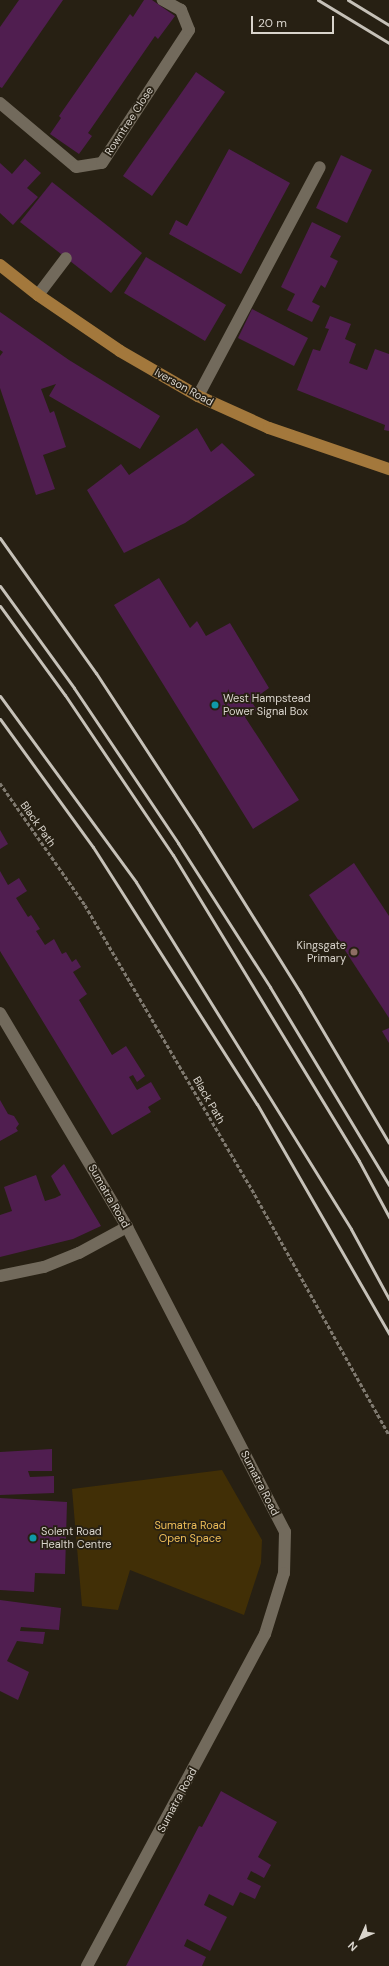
<!DOCTYPE html>
<style>
body{margin:0}
#map{position:relative;width:389px;height:1966px;overflow:hidden;background:#272013;font-family:"DM Sans",sans-serif}
div>[style]{position:absolute}
.green>*{inset:0;background:#412f06}
.building>*{inset:0;background:#501e50}
.path>*{height:2.5px;margin-top:-1.25px;transform-origin:0;background:repeating-linear-gradient(90deg,#7f796f 0 4px,transparent 0 6px)}
.minor>*{height:12px;margin:-6px;padding:0 6px;transform-origin:6px;border-radius:6px;background:#726a5c}
.major>*{height:12px;margin:-6px;padding:0 6px;transform-origin:6px;border-radius:6px;background:#a3783c}
.rail>*{height:3px;margin:-1.5px;padding:0 1.5px;transform-origin:1.5px;border-radius:1.5px;background:#c6c1b8}
.dots>*{width:11px;height:11px;translate:-50% -50%;box-sizing:border-box;border:2px solid #272013;border-radius:50%}
span{translate:-50% -50%;white-space:nowrap;text-align:center;line-height:1.15;-webkit-text-stroke:3.5px #272013;paint-order:stroke}
.street-label{font-size:11px;color:#d9d4cc}
.poi-label{font-size:11px;color:#d9d4cc}
.left{translate:0 -50%;text-align:left}
.right{translate:-100% -50%;text-align:right}
.park-label{font-size:11px;color:#efbe58}
.north{position:absolute;left:341px;top:1918px;width:40px;height:40px;-webkit-text-stroke:3px #272013;paint-order:stroke;rotate:225deg;font-size:11px;font-weight:700;line-height:16px;text-align:center;color:#d9d4cc}
.north::after{content:'';display:block;margin:auto;width:14px;height:18px;background:#d9d4cc;clip-path:polygon(50% 0,100% 100%,50% 72%,0 100%)}
.scale{position:absolute;left:251px;top:16px;width:83px;height:18px;box-sizing:border-box;border:2px solid #d9d4cc;border-top:0;padding-left:5px;font-size:12px;line-height:14px;white-space:nowrap;color:#d9d4cc;-webkit-text-stroke:3px #272013;paint-order:stroke}
</style>
<div id="map">
<div class="green">
<i style="clip-path:polygon(222px 1470px,262px 1540px,261px 1563px,244px 1615px,130px 1570px,118px 1610px,82px 1606px,72px 1489px)"></i>
</div>
<div class="building">
<i style="clip-path:polygon(19px 0,63px 0,2px 88px,0 87px,0 27px)"></i>
<i style="clip-path:polygon(144px 0,152px 0,175px 16px,158px 39px,155px 36px,88px 133px,92px 136px,79px 154px,50px 134px,61px 118px,59px 116px,130px 14px,133px 17px)"></i>
<i style="clip-path:polygon(196px 72px,225px 92px,152px 196px,123px 176px)"></i>
<i style="clip-path:polygon(229px 149px,290px 183px,241px 274px,169px 234px,176px 220px,187px 226px)"></i>
<i style="clip-path:polygon(341px 155px,372px 170px,347px 223px,316px 208px)"></i>
<i style="clip-path:polygon(25px 159px,41px 173px,27px 188px,38px 197px,13px 225px,0 213px,0 163px,12px 174px)"></i>
<i style="clip-path:polygon(52px 182px,142px 253px,111px 293px,20px 222px)"></i>
<i style="clip-path:polygon(312px 222px,341px 236px,330px 257px,338px 261px,325px 288px,321px 285px,312px 302px,320px 306px,312px 322px,287px 310px,295px 294px,281px 287px)"></i>
<i style="clip-path:polygon(146px 257px,226px 305px,205px 341px,124px 293px)"></i>
<i style="clip-path:polygon(252px 309px,308px 338px,294px 366px,238px 338px)"></i>
<i style="clip-path:polygon(0 312px,69px 360px,160px 416px,140px 449px,49px 396px,56px 384px,41px 389px,50px 413px,54px 411px,66px 447px,43px 455px,55px 489px,36px 495px,0 388px,0 356px,3px 352px,0 350px)"></i>
<i style="clip-path:polygon(330px 316px,351px 324px,345px 339px,356px 344px,349px 363px,367px 370px,375px 349px,389px 354px,389px 431px,384px 430px,385px 425px,297px 390px,313px 349px,320px 351px,329px 329px,325px 328px)"></i>
<i style="clip-path:polygon(197px 428px,211px 452px,222px 443px,255px 475px,185px 523px,124px 553px,87px 490px,121px 464px,129px 475px)"></i>
<i style="clip-path:polygon(159px 578px,190px 628px,197px 621px,206px 636px,230px 623px,269px 688px,251px 701px,257px 710px,245px 717px,299px 800px,253px 829px,114px 605px)"></i>
<i style="clip-path:polygon(0 830px,8px 844px,0 849px)"></i>
<i style="clip-path:polygon(354px 863px,389px 916px,389px 1018px,309px 895px)"></i>
<i style="clip-path:polygon(0 871px,8px 885px,19px 878px,27px 891px,16px 898px,28px 917px,31px 915px,40px 929px,36px 931px,45px 945px,54px 939px,62px 954px,66px 952px,72px 962px,76px 959px,81px 967px,73px 972px,87px 994px,79px 1000px,112px 1055px,126px 1046px,145px 1076px,137px 1082px,133px 1075px,129px 1077px,137px 1090px,151px 1082px,161px 1099px,148px 1107px,151px 1112px,112px 1135px,0 951px)"></i>
<i style="clip-path:polygon(389px 1028px,389px 1043px,382px 1031px)"></i>
<i style="clip-path:polygon(0 1100px,8px 1114px,14px 1116px,19px 1124px,16px 1128px,18px 1131px,0 1141px)"></i>
<i style="clip-path:polygon(64px 1164px,101px 1226px,73px 1239px,0 1257px,0 1215px,12px 1211px,4px 1187px,36px 1175px,45px 1201px,55px 1198px,61px 1195px,51px 1176px)"></i>
<i style="clip-path:polygon(52px 1449px,52px 1471px,28px 1471px,30px 1477px,54px 1476px,54px 1493px,0 1495px,0 1452px)"></i>
<i style="clip-path:polygon(0 1498px,67px 1502px,65px 1574px,35px 1573px,34px 1592px,0 1590px)"></i>
<i style="clip-path:polygon(0 1600px,61px 1608px,59px 1630px,21px 1627px,20px 1631px,45px 1632px,43px 1644px,17px 1641px,7px 1661px,29px 1672px,18px 1700px,0 1691px)"></i>
<i style="clip-path:polygon(221px 1791px,277px 1822px,258px 1857px,271px 1865px,264px 1878px,251px 1871px,247px 1879px,261px 1886px,255px 1899px,240px 1892px,233px 1906px,209px 1894px,204px 1905px,227px 1917px,210px 1951px,187px 1939px,184px 1946px,206px 1957px,202px 1966px,126px 1966px,199px 1826px,202px 1827px)"></i>
</div>
<div class="path">
<i style="left:0;top:783px;width:149px;rotate:55.1deg"></i>
<i style="left:85px;top:905px;width:324px;rotate:59.6deg"></i>
<i style="left:249px;top:1184px;width:287px;rotate:60.8deg"></i>
</div>
<div class="minor">
<i style="left:0;top:103px;width:99px;rotate:40.1deg"></i>
<i style="left:76px;top:167px;width:26px;rotate:-9deg"></i>
<i style="left:102px;top:163px;width:159px;rotate:-56.8deg"></i>
<i style="left:189px;top:30px;width:22px;rotate:-112deg"></i>
<i style="left:181px;top:10px;width:21px;rotate:-151deg"></i>
<i style="left:38px;top:295px;width:46px;rotate:-52.9deg"></i>
<i style="left:198px;top:396px;width:259px;rotate:-62deg"></i>
<i style="left:0;top:1013px;width:249px;rotate:59.3deg"></i>
<i style="left:127px;top:1227px;width:343px;rotate:62.6deg"></i>
<i style="left:285px;top:1532px;width:41px;rotate:91.4deg"></i>
<i style="left:284px;top:1573px;width:64px;rotate:107.3deg"></i>
<i style="left:265px;top:1634px;width:377px;rotate:118.2deg"></i>
<i style="left:0;top:1276px;width:45px;rotate:-11.6deg"></i>
<i style="left:44px;top:1267px;width:38px;rotate:-22deg"></i>
<i style="left:79px;top:1253px;width:55px;rotate:-28.4deg"></i>
</div>
<div class="major">
<i style="left:0;top:265px;width:48px;rotate:38.3deg"></i>
<i style="left:38px;top:295px;width:99px;rotate:34.3deg"></i>
<i style="left:120px;top:351px;width:90px;rotate:30deg"></i>
<i style="left:198px;top:396px;width:78px;rotate:24.3deg"></i>
<i style="left:269px;top:428px;width:127px;rotate:18.9deg"></i>
</div>
<div class="rail">
<i style="left:318px;top:0;width:83px;rotate:31.2deg"></i>
<i style="left:348px;top:0;width:48px;rotate:31.4deg"></i>
<i style="left:0;top:538px;width:166px;rotate:54.6deg"></i>
<i style="left:96px;top:673px;width:190px;rotate:56.8deg"></i>
<i style="left:200px;top:832px;width:189px;rotate:58deg"></i>
<i style="left:300px;top:992px;width:175px;rotate:59.5deg"></i>
<i style="left:0;top:586px;width:126px;rotate:54deg"></i>
<i style="left:74px;top:688px;width:187px;rotate:56.1deg"></i>
<i style="left:178px;top:843px;width:171px;rotate:57.4deg"></i>
<i style="left:270px;top:987px;width:231px;rotate:59deg"></i>
<i style="left:0;top:606px;width:110px;rotate:53.9deg"></i>
<i style="left:65px;top:695px;width:193px;rotate:56deg"></i>
<i style="left:173px;top:855px;width:358px;rotate:58.7deg"></i>
<i style="left:359px;top:1161px;width:64px;rotate:61.8deg"></i>
<i style="left:0;top:696px;width:230px;rotate:53.8deg"></i>
<i style="left:136px;top:882px;width:408px;rotate:58.2deg"></i>
<i style="left:351px;top:1229px;width:80px;rotate:61.5deg"></i>
<i style="left:0;top:719px;width:158px;rotate:54deg"></i>
<i style="left:93px;top:847px;width:305px;rotate:57.5deg"></i>
<i style="left:257px;top:1104px;width:265px;rotate:60.1deg"></i>
</div>
<div class="dots">
<i style="left:215px;top:705px;background:#0f9aa8"></i>
<i style="left:354px;top:952px;background:#8d6e63"></i>
<i style="left:33px;top:1538px;background:#0f9aa8"></i>
</div>
<div class="street-label">
<span style="left:129px;top:121px;rotate:-57deg">Rowntree Close</span>
<span style="left:184px;top:387px;rotate:29deg">Iverson Road</span>
<span style="left:38px;top:824px;rotate:55deg">Black Path</span>
<span style="left:209px;top:1100px;rotate:60deg">Black Path</span>
<span style="left:109px;top:1196px;rotate:60deg">Sumatra Road</span>
<span style="left:260px;top:1483px;rotate:63deg">Sumatra Road</span>
<span style="left:177px;top:1800px;rotate:-62deg">Sumatra Road</span>
</div>
<div class="poi-label">
<span class="left" style="left:223px;top:705px">West Hampstead<br>Power Signal Box</span>
<span class="right" style="left:346px;top:952px">Kingsgate<br>Primary</span>
<span class="left" style="left:41px;top:1538px">Solent Road<br>Health Centre</span>
</div>
<div class="park-label">
<span style="left:190px;top:1532px">Sumatra Road<br>Open Space</span>
</div>
<div class="north">N</div>
<div class="scale">20 m</div>
</div>
